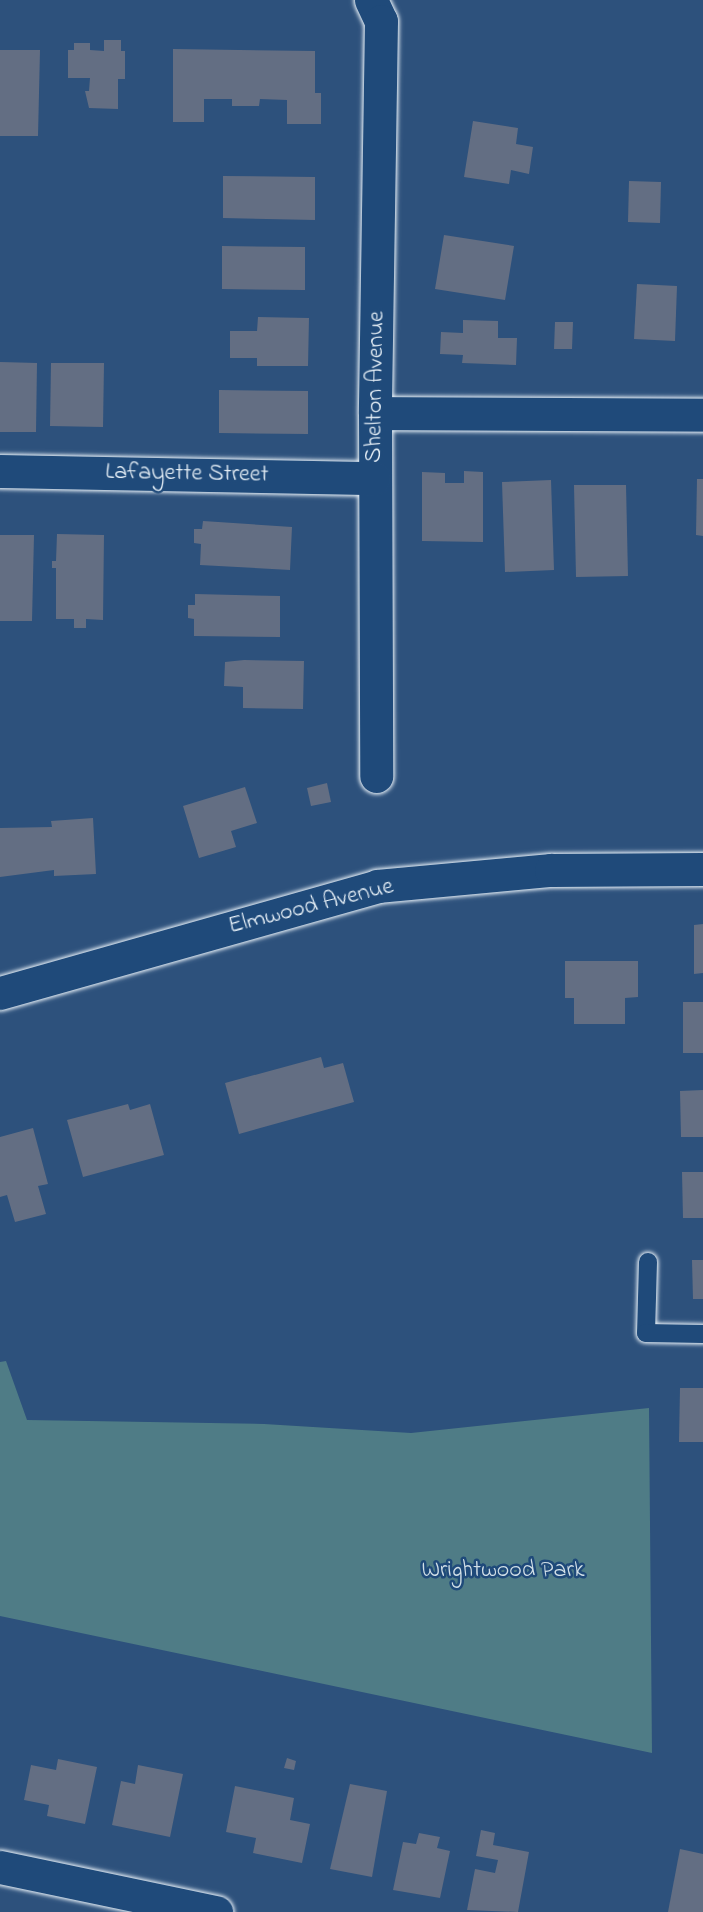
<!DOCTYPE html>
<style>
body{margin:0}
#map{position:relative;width:703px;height:1912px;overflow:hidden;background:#2d517c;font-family:"Indie Flower",sans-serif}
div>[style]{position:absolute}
.green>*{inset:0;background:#4f7c86}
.building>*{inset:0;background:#636e83}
.roads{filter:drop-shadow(0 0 2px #e8f1f8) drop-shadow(0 0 2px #e8f1f8)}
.service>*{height:18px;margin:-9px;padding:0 9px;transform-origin:9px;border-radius:9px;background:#1f4a7a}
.minor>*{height:33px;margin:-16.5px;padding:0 16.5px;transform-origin:16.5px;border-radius:16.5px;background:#1f4a7a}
span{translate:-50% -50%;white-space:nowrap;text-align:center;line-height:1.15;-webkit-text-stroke:5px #1f4a7a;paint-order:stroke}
.street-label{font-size:24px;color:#e8f1f8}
.park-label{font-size:24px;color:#d1dfe7}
</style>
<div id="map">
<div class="green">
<i style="clip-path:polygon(6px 1361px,27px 1420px,264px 1424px,411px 1433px,649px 1408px,652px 1753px,0 1616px,0 1362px)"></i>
</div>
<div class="building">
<i style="clip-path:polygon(104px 40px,121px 40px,121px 51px,125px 51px,125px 79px,118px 79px,118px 109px,89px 108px,85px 91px,89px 91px,90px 78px,68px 78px,68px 50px,74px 50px,74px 43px,90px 43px,90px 50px,104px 51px)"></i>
<i style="clip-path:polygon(173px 49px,315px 51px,315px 93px,321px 93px,321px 124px,287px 124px,287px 100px,260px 99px,259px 106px,232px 106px,232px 99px,204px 99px,204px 122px,173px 122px)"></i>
<i style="clip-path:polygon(0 50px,40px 50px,38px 136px,0 136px)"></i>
<i style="clip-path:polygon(473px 121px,518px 128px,516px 144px,533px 147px,529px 174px,511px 170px,509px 184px,464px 177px)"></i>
<i style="clip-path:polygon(223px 176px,315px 177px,315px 220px,223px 218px)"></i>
<i style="clip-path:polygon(629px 181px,661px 182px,660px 223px,628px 222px)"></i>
<i style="clip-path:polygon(444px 235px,514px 246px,505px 300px,435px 289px)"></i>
<i style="clip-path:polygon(222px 246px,305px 247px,305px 290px,222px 289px)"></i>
<i style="clip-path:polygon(637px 284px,677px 286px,675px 341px,634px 339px)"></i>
<i style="clip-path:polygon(258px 317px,309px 318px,308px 366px,257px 366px,257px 358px,230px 358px,230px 331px,257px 331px)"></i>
<i style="clip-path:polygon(463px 320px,498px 321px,498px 338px,517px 338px,516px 365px,462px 363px,463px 355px,440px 354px,441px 332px,463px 333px)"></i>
<i style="clip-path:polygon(555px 322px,573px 322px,572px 349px,554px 349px)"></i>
<i style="clip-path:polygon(0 362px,37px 363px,36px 432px,0 432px)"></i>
<i style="clip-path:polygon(51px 363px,104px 363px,103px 427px,50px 426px)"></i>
<i style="clip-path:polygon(219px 390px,308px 391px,308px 434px,219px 433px)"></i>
<i style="clip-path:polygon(464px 471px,483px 472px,483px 542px,422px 541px,422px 472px,445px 473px,445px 483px,464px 483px)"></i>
<i style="clip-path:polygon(697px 479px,703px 479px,703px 536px,696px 535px)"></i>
<i style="clip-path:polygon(551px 480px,554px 570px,505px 572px,502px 482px)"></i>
<i style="clip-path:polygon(574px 485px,626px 485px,628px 576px,576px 577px)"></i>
<i style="clip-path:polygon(203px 521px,292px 527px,290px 570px,200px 565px,201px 544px,194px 543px,194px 529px,202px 529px)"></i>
<i style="clip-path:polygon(57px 534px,104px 535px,103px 620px,86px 619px,86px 628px,74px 628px,74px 619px,56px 619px,56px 568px,52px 568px,52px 561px,56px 561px)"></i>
<i style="clip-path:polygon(0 535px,34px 535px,32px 621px,0 621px)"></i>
<i style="clip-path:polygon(195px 594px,280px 596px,280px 637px,194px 636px,194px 619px,188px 618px,188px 605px,195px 605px)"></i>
<i style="clip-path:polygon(244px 660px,304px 661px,303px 709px,243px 708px,243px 687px,224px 686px,225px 662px)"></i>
<i style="clip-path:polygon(327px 783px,331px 802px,311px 806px,307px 788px)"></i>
<i style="clip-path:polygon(245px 787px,257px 823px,231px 831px,236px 847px,199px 858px,183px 806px)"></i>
<i style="clip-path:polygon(93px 818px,96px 874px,54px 876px,54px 870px,0 877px,0 828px,52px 827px,51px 821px)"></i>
<i style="clip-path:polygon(703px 924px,703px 973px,694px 974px,694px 925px)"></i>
<i style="clip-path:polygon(565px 961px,638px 961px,638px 997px,625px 998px,625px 1024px,574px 1024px,574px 998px,565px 998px)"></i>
<i style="clip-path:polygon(683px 1002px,703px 1002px,703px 1053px,683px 1053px)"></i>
<i style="clip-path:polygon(321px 1057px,324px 1068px,343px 1063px,354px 1102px,239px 1134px,225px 1083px)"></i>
<i style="clip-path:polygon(703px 1090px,703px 1137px,681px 1137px,680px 1091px)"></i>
<i style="clip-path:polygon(128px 1104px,130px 1110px,150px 1104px,164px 1155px,83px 1177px,67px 1120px)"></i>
<i style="clip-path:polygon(33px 1128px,48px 1184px,38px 1186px,46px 1214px,15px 1222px,7px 1195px,0 1197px,0 1137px)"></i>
<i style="clip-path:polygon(682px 1172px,703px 1172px,703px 1218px,683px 1218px)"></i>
<i style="clip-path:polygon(692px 1260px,703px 1260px,703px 1299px,693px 1299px)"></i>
<i style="clip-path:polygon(680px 1388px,703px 1388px,703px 1442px,679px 1442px)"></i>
<i style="clip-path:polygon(287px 1758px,296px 1761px,294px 1770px,284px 1768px)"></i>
<i style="clip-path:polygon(58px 1759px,97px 1767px,85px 1824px,47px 1816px,49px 1805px,24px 1800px,31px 1765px,56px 1770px)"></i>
<i style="clip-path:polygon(138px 1765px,183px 1774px,170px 1837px,112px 1825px,121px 1781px,135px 1784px)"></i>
<i style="clip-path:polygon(350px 1784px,387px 1791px,372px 1877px,330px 1869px)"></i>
<i style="clip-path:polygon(235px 1786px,294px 1798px,290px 1820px,310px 1824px,302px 1863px,253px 1853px,256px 1838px,226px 1832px)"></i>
<i style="clip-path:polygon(481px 1830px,495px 1833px,493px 1845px,529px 1852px,518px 1912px,467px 1910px,475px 1869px,495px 1873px,498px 1860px,476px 1856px)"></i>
<i style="clip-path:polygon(419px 1833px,440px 1837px,437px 1848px,450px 1851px,440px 1898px,393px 1890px,403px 1842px,416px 1844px)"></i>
<i style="clip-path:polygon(680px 1849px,703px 1854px,703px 1912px,668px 1912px)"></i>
</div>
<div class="roads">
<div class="service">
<i style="left:648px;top:1262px;width:71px;rotate:91.6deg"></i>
<i style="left:646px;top:1333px;width:57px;rotate:1deg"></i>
</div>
<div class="minor">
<i style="left:371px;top:0;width:23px;rotate:65deg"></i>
<i style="left:381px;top:21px;width:392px;rotate:90.9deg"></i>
<i style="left:375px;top:413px;width:363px;rotate:89.8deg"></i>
<i style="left:375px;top:413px;width:328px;rotate:0.3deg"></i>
<i style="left:0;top:471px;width:374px;rotate:1.1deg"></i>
<i style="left:0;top:993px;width:392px;rotate:-15.8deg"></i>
<i style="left:377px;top:886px;width:175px;rotate:-5.3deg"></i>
<i style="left:551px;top:870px;width:152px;rotate:-0.4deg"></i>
<i style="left:0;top:1867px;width:221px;rotate:11.8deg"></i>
</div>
</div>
<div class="street-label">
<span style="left:376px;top:387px;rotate:-89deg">Shelton Avenue</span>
<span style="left:187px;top:474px;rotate:1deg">Lafayette Street</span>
<span style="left:311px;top:907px;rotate:-14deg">Elmwood Avenue</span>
</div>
<div class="park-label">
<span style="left:503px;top:1571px">Wrightwood Park</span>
</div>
</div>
